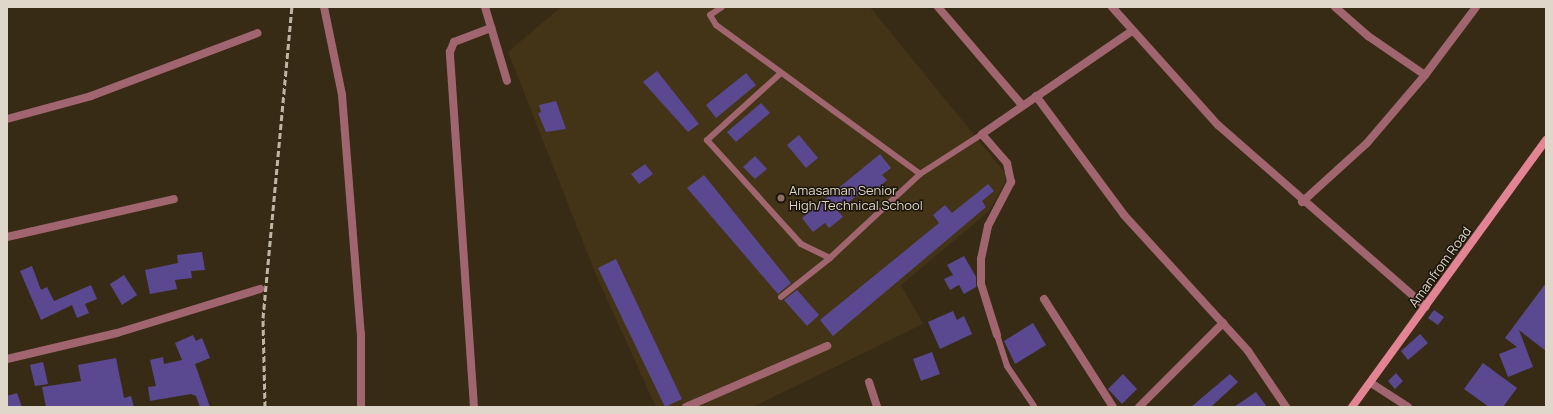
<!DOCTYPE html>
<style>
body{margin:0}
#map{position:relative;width:1553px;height:414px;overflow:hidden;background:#372b15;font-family:Manrope,sans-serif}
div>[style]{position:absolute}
.built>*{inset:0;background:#433417}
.building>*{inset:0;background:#5a4991}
.lane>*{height:6px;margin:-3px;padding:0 3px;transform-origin:3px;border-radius:3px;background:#a1656f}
.street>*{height:8px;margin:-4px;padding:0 4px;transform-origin:4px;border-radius:4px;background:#a1656f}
.secondary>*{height:8px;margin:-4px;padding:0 4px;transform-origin:4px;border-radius:4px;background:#e38494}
.rail>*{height:3px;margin-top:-1.5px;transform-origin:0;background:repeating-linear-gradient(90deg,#beb7a8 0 6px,transparent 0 9px)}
.dots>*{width:11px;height:11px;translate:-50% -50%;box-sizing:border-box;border:2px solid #1a140b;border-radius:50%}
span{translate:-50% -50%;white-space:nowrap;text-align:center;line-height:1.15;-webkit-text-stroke:3px #1a140b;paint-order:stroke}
.poi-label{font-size:13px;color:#ded7ca}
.left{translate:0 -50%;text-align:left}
.street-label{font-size:13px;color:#ded7ca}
.frame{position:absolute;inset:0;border:8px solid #ded7ca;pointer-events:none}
</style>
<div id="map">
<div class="built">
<i style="clip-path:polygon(561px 7px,870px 7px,1005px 173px,1005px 183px,988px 212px,901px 285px,923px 324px,753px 407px,656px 407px,596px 275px,508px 52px)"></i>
</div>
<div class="building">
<i style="clip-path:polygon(657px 71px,699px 124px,688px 132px,643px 82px)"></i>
<i style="clip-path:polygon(746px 73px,756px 85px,716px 118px,706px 105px)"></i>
<i style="clip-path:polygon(556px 101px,566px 129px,546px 132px,538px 113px,541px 112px,539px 105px)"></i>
<i style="clip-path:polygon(761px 103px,770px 113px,736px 142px,727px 132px)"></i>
<i style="clip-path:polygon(799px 135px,818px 158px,806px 168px,787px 145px)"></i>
<i style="clip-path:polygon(880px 154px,891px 168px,882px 175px,887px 180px,871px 194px,866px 188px,838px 211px,843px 217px,829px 228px,825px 223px,813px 232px,802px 218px)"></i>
<i style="clip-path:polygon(755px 156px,767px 169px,755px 179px,743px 167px)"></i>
<i style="clip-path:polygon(645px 164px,653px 174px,639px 184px,631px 174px)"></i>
<i style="clip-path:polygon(704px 175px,791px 283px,778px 294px,687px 188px)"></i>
<i style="clip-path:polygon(988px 184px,994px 191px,982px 201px,986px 207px,833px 336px,820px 320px,939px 223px,933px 215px,945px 205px,952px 213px)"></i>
<i style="clip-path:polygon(202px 252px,205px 270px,191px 271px,192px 278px,175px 280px,177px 289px,150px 294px,145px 270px,178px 263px,177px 255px)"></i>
<i style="clip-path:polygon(964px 256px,976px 277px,976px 287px,964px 294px,959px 285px,950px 290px,944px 279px,953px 275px,947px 265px)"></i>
<i style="clip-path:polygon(616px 259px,682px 399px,665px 407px,598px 268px)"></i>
<i style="clip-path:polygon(32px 266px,41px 290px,47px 287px,54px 301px,91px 285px,97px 299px,85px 304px,89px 313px,77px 318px,72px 305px,41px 320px,20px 271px)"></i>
<i style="clip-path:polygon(124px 275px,137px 295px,122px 305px,110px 284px)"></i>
<i style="clip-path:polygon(1546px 283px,1546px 351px,1519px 330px,1533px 367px,1508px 377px,1499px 354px,1517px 347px,1505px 338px)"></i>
<i style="clip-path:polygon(797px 290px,819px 315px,807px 326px,784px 300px)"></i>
<i style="clip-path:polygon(1434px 310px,1444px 317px,1438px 325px,1428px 318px)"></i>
<i style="clip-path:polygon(953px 311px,957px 320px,964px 316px,972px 334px,940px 349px,928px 322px)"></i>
<i style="clip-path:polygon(1033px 323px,1046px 345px,1015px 364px,1004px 341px)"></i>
<i style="clip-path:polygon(1420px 334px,1428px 343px,1408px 360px,1401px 351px)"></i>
<i style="clip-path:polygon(193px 335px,196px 341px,202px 338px,210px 358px,195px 364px,210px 407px,200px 407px,196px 396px,191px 394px,150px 401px,148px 387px,156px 386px,150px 360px,163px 357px,164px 364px,182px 360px,175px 343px)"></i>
<i style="clip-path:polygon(932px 352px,940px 374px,921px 381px,913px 359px)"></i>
<i style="clip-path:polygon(116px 358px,124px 398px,131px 396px,134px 407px,46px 407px,42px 387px,81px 381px,78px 365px)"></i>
<i style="clip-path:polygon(43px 362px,48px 384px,35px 386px,30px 365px)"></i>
<i style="clip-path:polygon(1483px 363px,1517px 388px,1503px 407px,1489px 407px,1464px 389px)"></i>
<i style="clip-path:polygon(1396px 373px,1403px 381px,1395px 389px,1388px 381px)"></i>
<i style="clip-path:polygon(1123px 374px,1137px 389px,1122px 404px,1108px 389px)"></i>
<i style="clip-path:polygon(1230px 374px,1238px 382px,1211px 407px,1191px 407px)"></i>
<i style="clip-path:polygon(1256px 392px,1267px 407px,1234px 407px)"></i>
<i style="clip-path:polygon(17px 393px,22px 407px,7px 407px,7px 396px)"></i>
</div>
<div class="lane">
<i style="left:722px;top:7px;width:14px;rotate:146deg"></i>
<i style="left:710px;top:15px;width:12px;rotate:59deg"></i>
<i style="left:716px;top:25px;width:253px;rotate:36.1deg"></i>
<i style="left:781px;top:73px;width:100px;rotate:137.8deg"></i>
<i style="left:707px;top:140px;width:140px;rotate:47.9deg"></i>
<i style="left:801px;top:244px;width:32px;rotate:26deg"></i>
<i style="left:781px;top:297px;width:63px;rotate:-38.5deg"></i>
<i style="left:830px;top:258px;width:123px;rotate:-43deg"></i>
<i style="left:920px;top:174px;width:74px;rotate:-32.8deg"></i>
<i style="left:997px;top:335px;width:33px;rotate:72deg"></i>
<i style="left:1007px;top:366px;width:48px;rotate:56deg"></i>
</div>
<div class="street">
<i style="left:324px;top:7px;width:90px;rotate:78.4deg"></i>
<i style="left:342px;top:95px;width:240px;rotate:85.5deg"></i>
<i style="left:361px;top:334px;width:73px;rotate:90deg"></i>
<i style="left:485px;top:7px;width:77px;rotate:73.4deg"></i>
<i style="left:938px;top:7px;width:128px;rotate:49.4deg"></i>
<i style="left:1112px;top:7px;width:159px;rotate:48.1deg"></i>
<i style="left:1218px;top:125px;width:276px;rotate:41.2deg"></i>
<i style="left:1335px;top:7px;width:44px;rotate:41.3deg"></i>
<i style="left:1368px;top:36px;width:69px;rotate:34.4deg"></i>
<i style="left:1036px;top:96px;width:148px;rotate:53.5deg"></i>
<i style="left:1124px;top:215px;width:184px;rotate:47.6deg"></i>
<i style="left:1248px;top:351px;width:68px;rotate:55.8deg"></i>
<i style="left:7px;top:119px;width:87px;rotate:-15.3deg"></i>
<i style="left:91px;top:96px;width:178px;rotate:-20.7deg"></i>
<i style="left:1302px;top:202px;width:88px;rotate:-42.2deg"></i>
<i style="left:1367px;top:143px;width:89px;rotate:-49.5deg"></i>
<i style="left:1425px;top:75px;width:85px;rotate:-53.1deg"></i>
<i style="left:7px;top:237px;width:171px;rotate:-12.8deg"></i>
<i style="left:1044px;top:299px;width:128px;rotate:57.4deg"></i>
<i style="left:997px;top:335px;width:53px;rotate:-107.4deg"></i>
<i style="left:981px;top:284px;width:25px;rotate:-90deg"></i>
<i style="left:981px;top:259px;width:34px;rotate:-78deg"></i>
<i style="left:988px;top:226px;width:50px;rotate:-62.4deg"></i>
<i style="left:1011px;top:182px;width:19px;rotate:-102deg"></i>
<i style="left:1007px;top:163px;width:38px;rotate:-131deg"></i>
<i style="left:982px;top:134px;width:182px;rotate:-34.5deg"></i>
<i style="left:7px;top:359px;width:113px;rotate:-13.3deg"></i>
<i style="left:117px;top:333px;width:150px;rotate:-17.1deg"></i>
<i style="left:869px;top:382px;width:26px;rotate:72deg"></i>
<i style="left:1371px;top:383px;width:44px;rotate:33deg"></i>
<i style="left:474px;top:407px;width:356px;rotate:-93.9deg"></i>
<i style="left:450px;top:52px;width:11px;rotate:-68deg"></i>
<i style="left:454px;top:42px;width:40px;rotate:-21deg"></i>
<i style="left:686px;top:407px;width:154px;rotate:-23.4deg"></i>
<i style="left:1139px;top:407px;width:119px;rotate:-45deg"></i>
</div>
<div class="secondary">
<i style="left:1352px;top:407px;width:330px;rotate:-54deg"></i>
</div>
<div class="rail">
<i style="left:265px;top:407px;width:89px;rotate:-91.3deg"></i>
<i style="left:263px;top:318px;width:312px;rotate:-84.7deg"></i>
</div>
<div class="dots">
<i style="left:781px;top:198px;background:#8d6e63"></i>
</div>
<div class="poi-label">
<span class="left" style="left:789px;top:198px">Amasaman Senior<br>High/Technical School</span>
</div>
<div class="street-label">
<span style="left:1440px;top:267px;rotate:-54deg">Amanfrom Road</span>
</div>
<div class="frame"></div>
</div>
